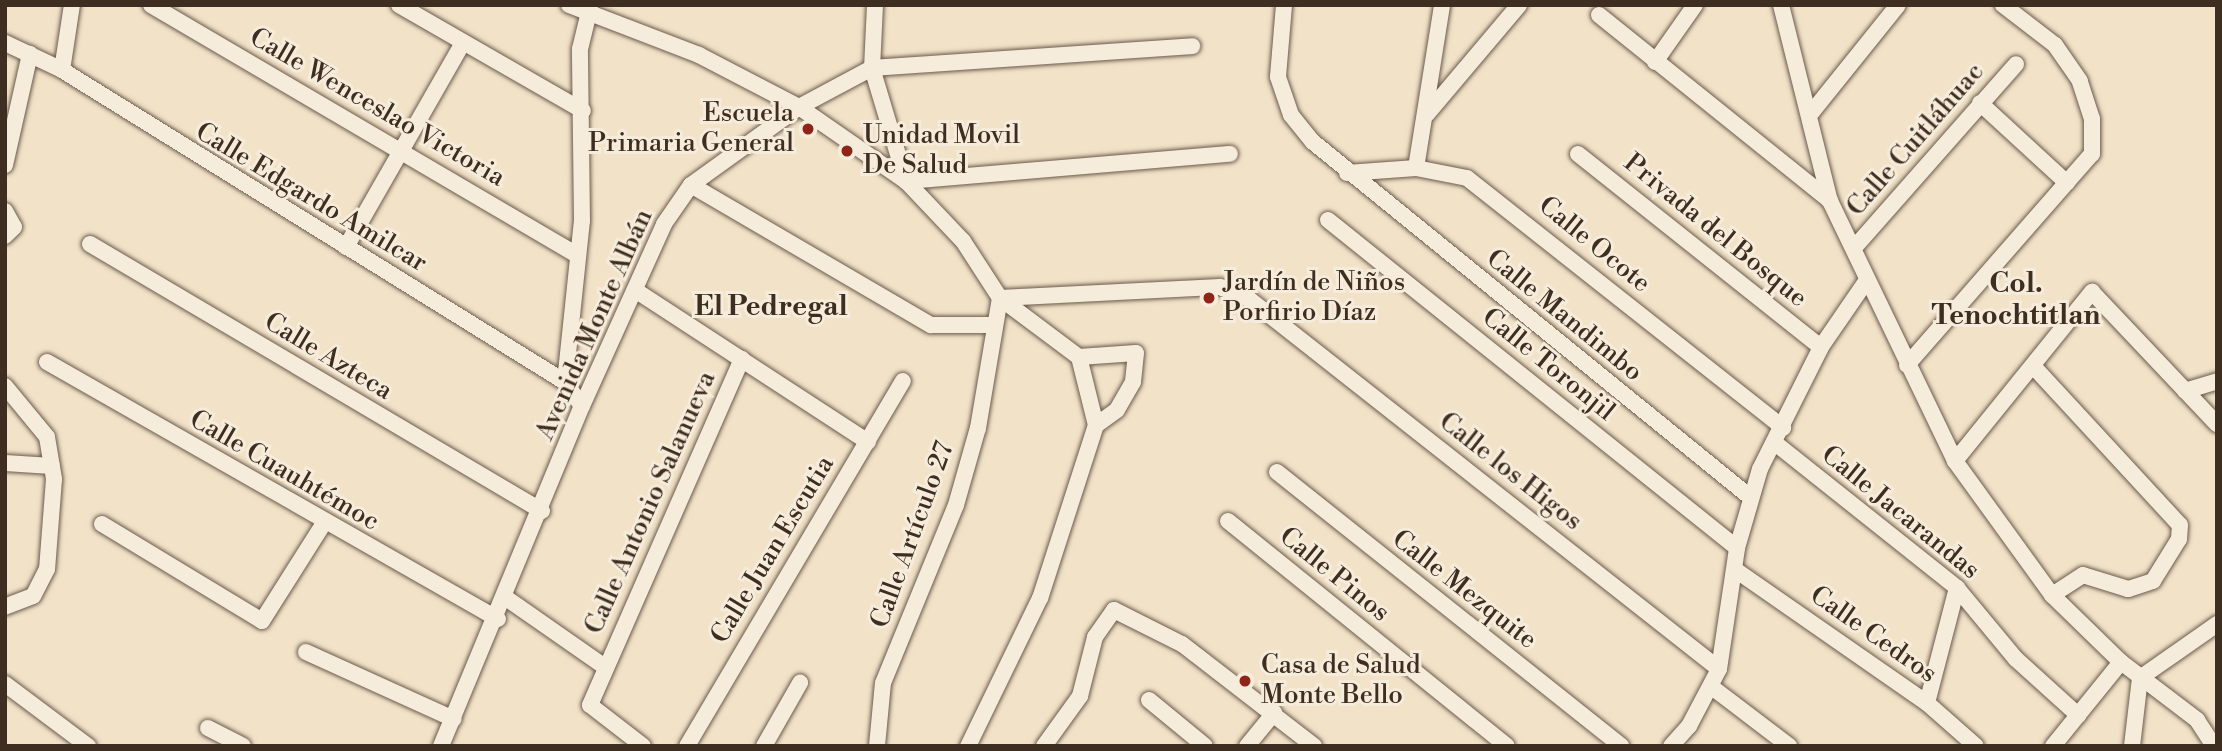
<!DOCTYPE html>
<meta charset="utf-8">
<style>
body{margin:0}
#map{position:relative;width:2222px;height:751px;overflow:hidden;background:#f1e2c8;font-family:"Libre Bodoni",serif}
div>[style]{position:absolute}
.roads{filter:drop-shadow(0 0 2px #6b5a4b) drop-shadow(0 0 2px #6b5a4b)}
.minor>*{height:16px;margin:-8px;padding:0 8px;transform-origin:8px;border-radius:8px;background:#f6ecdb}
.dots>*{width:19px;height:19px;translate:-50% -50%;box-sizing:border-box;border:4px solid #f6ecdb;border-radius:50%}
span{translate:-50% -50%;white-space:nowrap;text-align:center;line-height:1.15;-webkit-text-stroke:6px #f6ecdb;paint-order:stroke}
.street-label{font-size:26px;color:#3e2d21}
.poi-label{font-size:26px;color:#3e2d21}
.right{translate:-100% -50%;text-align:right}
.left{translate:0 -50%;text-align:left}
.neighbourhood-label{font-size:28px;color:#3e2d21;font-weight:700}
.frame{position:absolute;inset:0;border:7px solid #3e2d21;pointer-events:none}
</style>
<div id="map">
<div class="roads">
<div class="minor">
<i style="left:151px;top:5px;width:494px;rotate:30.4deg"></i>
<i style="left:399px;top:5px;width:212px;rotate:29.9deg"></i>
<i style="left:569px;top:5px;width:139px;rotate:21deg"></i>
<i style="left:699px;top:55px;width:113px;rotate:27.5deg"></i>
<i style="left:799px;top:107px;width:130px;rotate:34.7deg"></i>
<i style="left:906px;top:181px;width:325px;rotate:-4.8deg"></i>
<i style="left:875px;top:5px;width:63px;rotate:92.7deg"></i>
<i style="left:872px;top:68px;width:118px;rotate:73.3deg"></i>
<i style="left:906px;top:181px;width:83px;rotate:46.5deg"></i>
<i style="left:963px;top:241px;width:68px;rotate:57deg"></i>
<i style="left:1000px;top:298px;width:99px;rotate:36.8deg"></i>
<i style="left:1079px;top:357px;width:70px;rotate:76deg"></i>
<i style="left:1096px;top:425px;width:182px;rotate:107.9deg"></i>
<i style="left:1040px;top:598px;width:165px;rotate:115.9deg"></i>
<i style="left:1284px;top:5px;width:72px;rotate:94.8deg"></i>
<i style="left:1278px;top:77px;width:40px;rotate:71.1deg"></i>
<i style="left:1291px;top:115px;width:35px;rotate:51deg"></i>
<i style="left:1313px;top:142px;width:563px;rotate:39.09deg"></i>
<i style="left:1781px;top:5px;width:202px;rotate:76deg"></i>
<i style="left:1830px;top:201px;width:288px;rotate:64.3deg"></i>
<i style="left:1955px;top:461px;width:165px;rotate:54.1deg"></i>
<i style="left:2052px;top:595px;width:96px;rotate:44.2deg"></i>
<i style="left:2121px;top:662px;width:96px;rotate:37.3deg"></i>
<i style="left:2197px;top:720px;width:31px;rotate:57deg"></i>
<i style="left:1599px;top:15px;width:297px;rotate:38.8deg"></i>
<i style="left:5px;top:43px;width:63px;rotate:25.3deg"></i>
<i style="left:62px;top:70px;width:592px;rotate:31.81deg"></i>
<i style="left:565px;top:382px;width:29px;rotate:55deg"></i>
<i style="left:1655px;top:62px;width:70px;rotate:-54.9deg"></i>
<i style="left:62px;top:70px;width:66px;rotate:-81.3deg"></i>
<i style="left:1980px;top:103px;width:118px;rotate:42.6deg"></i>
<i style="left:1812px;top:112px;width:137px;rotate:-51.2deg"></i>
<i style="left:1427px;top:114px;width:143px;rotate:-49.8deg"></i>
<i style="left:1578px;top:154px;width:310px;rotate:38.5deg"></i>
<i style="left:5px;top:165px;width:114px;rotate:-77.3deg"></i>
<i style="left:1416px;top:168px;width:165px;rotate:-80.9deg"></i>
<i style="left:1347px;top:173px;width:69px;rotate:-4.1deg"></i>
<i style="left:1416px;top:168px;width:52px;rotate:11.1deg"></i>
<i style="left:1467px;top:178px;width:403px;rotate:38.3deg"></i>
<i style="left:691px;top:185px;width:278px;rotate:30.3deg"></i>
<i style="left:931px;top:325px;width:63px"></i>
<i style="left:5px;top:211px;width:18px;rotate:61deg"></i>
<i style="left:14px;top:227px;width:13px;rotate:135deg"></i>
<i style="left:1328px;top:220px;width:524px;rotate:38.73deg"></i>
<i style="left:90px;top:244px;width:525px;rotate:30.57deg"></i>
<i style="left:346px;top:247px;width:235px;rotate:-60.2deg"></i>
<i style="left:1854px;top:248px;width:245px;rotate:-48.6deg"></i>
<i style="left:635px;top:290px;width:278px;rotate:33.1deg"></i>
<i style="left:1000px;top:298px;width:220px;rotate:-2.9deg"></i>
<i style="left:1220px;top:287px;width:31px;rotate:22deg"></i>
<i style="left:1249px;top:299px;width:598px;rotate:38.21deg"></i>
<i style="left:1079px;top:357px;width:57px;rotate:-4deg"></i>
<i style="left:1136px;top:353px;width:29px;rotate:96deg"></i>
<i style="left:1133px;top:382px;width:32px;rotate:120deg"></i>
<i style="left:1117px;top:410px;width:26px;rotate:144deg"></i>
<i style="left:47px;top:362px;width:519px;rotate:29.68deg"></i>
<i style="left:1907px;top:365px;width:281px;rotate:-48.8deg"></i>
<i style="left:2092px;top:154px;width:35px;rotate:-90deg"></i>
<i style="left:2092px;top:119px;width:40px;rotate:-108deg"></i>
<i style="left:2080px;top:81px;width:44px;rotate:-124.8deg"></i>
<i style="left:2055px;top:45px;width:66px;rotate:-142.4deg"></i>
<i style="left:2034px;top:367px;width:215px;rotate:47.3deg"></i>
<i style="left:2180px;top:525px;width:14px;rotate:94deg"></i>
<i style="left:2179px;top:539px;width:49px;rotate:121.8deg"></i>
<i style="left:2153px;top:581px;width:26px;rotate:162deg"></i>
<i style="left:2128px;top:589px;width:47px;rotate:-162.7deg"></i>
<i style="left:2083px;top:575px;width:37px;rotate:147deg"></i>
<i style="left:565px;top:382px;width:162px;rotate:-84deg"></i>
<i style="left:582px;top:221px;width:172px;rotate:-90.7deg"></i>
<i style="left:580px;top:49px;width:42px;rotate:-76.3deg"></i>
<i style="left:5px;top:386px;width:66px;rotate:50.5deg"></i>
<i style="left:47px;top:437px;width:43px;rotate:80.5deg"></i>
<i style="left:54px;top:479px;width:90px;rotate:94.4deg"></i>
<i style="left:47px;top:569px;width:30px;rotate:117deg"></i>
<i style="left:33px;top:596px;width:30px;rotate:159deg"></i>
<i style="left:2185px;top:391px;width:34px;rotate:-17deg"></i>
<i style="left:1775px;top:443px;width:233px;rotate:38.5deg"></i>
<i style="left:1957px;top:588px;width:92px;rotate:50.3deg"></i>
<i style="left:2016px;top:659px;width:84px;rotate:42.1deg"></i>
<i style="left:1955px;top:461px;width:218px;rotate:-51deg"></i>
<i style="left:2092px;top:292px;width:182px;rotate:46.6deg"></i>
<i style="left:5px;top:463px;width:47px;rotate:3.7deg"></i>
<i style="left:1277px;top:472px;width:440px;rotate:38.5deg"></i>
<i style="left:1228px;top:521px;width:358px;rotate:38.9deg"></i>
<i style="left:102px;top:524px;width:187px;rotate:31.2deg"></i>
<i style="left:262px;top:621px;width:116px;rotate:-57.7deg"></i>
<i style="left:1737px;top:571px;width:231px;rotate:34.8deg"></i>
<i style="left:1927px;top:703px;width:65px;rotate:41.3deg"></i>
<i style="left:506px;top:598px;width:121px;rotate:34.9deg"></i>
<i style="left:306px;top:652px;width:162px;rotate:24.4deg"></i>
<i style="left:5px;top:684px;width:104px;rotate:36.8deg"></i>
<i style="left:1713px;top:688px;width:96px;rotate:37.3deg"></i>
<i style="left:1149px;top:700px;width:72px;rotate:39.4deg"></i>
<i style="left:1927px;top:703px;width:119px;rotate:-75.4deg"></i>
<i style="left:208px;top:728px;width:39px;rotate:27deg"></i>
<i style="left:441px;top:746px;width:368px;rotate:-67.5deg"></i>
<i style="left:582px;top:406px;width:200px;rotate:-65.7deg"></i>
<i style="left:664px;top:224px;width:47px;rotate:-55.3deg"></i>
<i style="left:691px;top:185px;width:133px;rotate:-35.8deg"></i>
<i style="left:799px;top:107px;width:83px;rotate:-28.1deg"></i>
<i style="left:872px;top:68px;width:321px;rotate:-3.9deg"></i>
<i style="left:643px;top:746px;width:67px;rotate:-142.3deg"></i>
<i style="left:590px;top:705px;width:378px;rotate:-66.3deg"></i>
<i style="left:687px;top:746px;width:424px;rotate:-59.4deg"></i>
<i style="left:764px;top:746px;width:73px;rotate:-60.3deg"></i>
<i style="left:877px;top:746px;width:63px;rotate:-84.6deg"></i>
<i style="left:883px;top:683px;width:192px;rotate:-67.7deg"></i>
<i style="left:956px;top:505px;width:80px;rotate:-74.1deg"></i>
<i style="left:978px;top:428px;width:132px;rotate:-80.4deg"></i>
<i style="left:1044px;top:746px;width:62px;rotate:-54.2deg"></i>
<i style="left:1080px;top:696px;width:61px;rotate:-75.7deg"></i>
<i style="left:1095px;top:637px;width:33px;rotate:-55deg"></i>
<i style="left:1114px;top:610px;width:76px;rotate:26.6deg"></i>
<i style="left:1182px;top:644px;width:167px;rotate:37.7deg"></i>
<i style="left:1247px;top:746px;width:43px;rotate:-50.7deg"></i>
<i style="left:1671px;top:746px;width:27px;rotate:-48deg"></i>
<i style="left:1689px;top:726px;width:64px;rotate:-62.2deg"></i>
<i style="left:1719px;top:669px;width:122px;rotate:-81.5deg"></i>
<i style="left:1737px;top:548px;width:82px;rotate:-73.8deg"></i>
<i style="left:1760px;top:469px;width:136px;rotate:-63.4deg"></i>
<i style="left:1821px;top:347px;width:81px;rotate:-55.5deg"></i>
<i style="left:2053px;top:746px;width:108px;rotate:-51deg"></i>
<i style="left:2132px;top:746px;width:68px;rotate:-83.3deg"></i>
<i style="left:2140px;top:678px;width:94px;rotate:-35deg"></i>
</div>
</div>
<div class="dots">
<i style="left:808px;top:129px;background:#8f2418"></i>
<i style="left:847px;top:151px;background:#8f2418"></i>
<i style="left:1209px;top:298px;background:#8f2418"></i>
<i style="left:1245px;top:681px;background:#8f2418"></i>
</div>
<div class="street-label">
<span style="left:377px;top:108px;rotate:30deg">Calle Wenceslao Victoria</span>
<span style="left:1916px;top:140px;rotate:-49deg">Calle Cuitláhuac</span>
<span style="left:311px;top:198px;rotate:31deg">Calle Edgardo Amilcar</span>
<span style="left:1715px;top:231px;rotate:39deg">Privada del Bosque</span>
<span style="left:1594px;top:245px;rotate:39deg">Calle Ocote</span>
<span style="left:1564px;top:316px;rotate:39deg">Calle Mandimbo</span>
<span style="left:595px;top:325px;rotate:-66deg">Avenida Monte Albán</span>
<span style="left:328px;top:357px;rotate:31deg">Calle Azteca</span>
<span style="left:1548px;top:365px;rotate:39deg">Calle Toronjil</span>
<span style="left:284px;top:471px;rotate:30deg">Calle Cuauhtémoc</span>
<span style="left:1510px;top:472px;rotate:38deg">Calle los Higos</span>
<span style="left:651px;top:503px;rotate:-66deg">Calle Antonio Salanueva</span>
<span style="left:1900px;top:513px;rotate:39deg">Calle Jacarandas</span>
<span style="left:913px;top:535px;rotate:-70deg">Calle Artículo 27</span>
<span style="left:773px;top:550px;rotate:-59deg">Calle Juan Escutia</span>
<span style="left:1334px;top:575px;rotate:39deg">Calle Pinos</span>
<span style="left:1464px;top:590px;rotate:38deg">Calle Mezquite</span>
<span style="left:1873px;top:635px;rotate:35deg">Calle Cedros</span>
</div>
<div class="poi-label">
<span class="right" style="left:794px;top:129px">Escuela<br>Primaria General</span>
<span class="left" style="left:863px;top:151px">Unidad Movil<br>De Salud</span>
<span class="left" style="left:1223px;top:298px">Jardín de Niños<br>Porfirio Díaz</span>
<span class="left" style="left:1261px;top:681px">Casa de Salud<br>Monte Bello</span>
</div>
<div class="neighbourhood-label">
<span style="left:2016px;top:300px">Col.<br>Tenochtitlan</span>
<span style="left:771px;top:307px">El Pedregal</span>
</div>
<div class="frame"></div>
</div>
